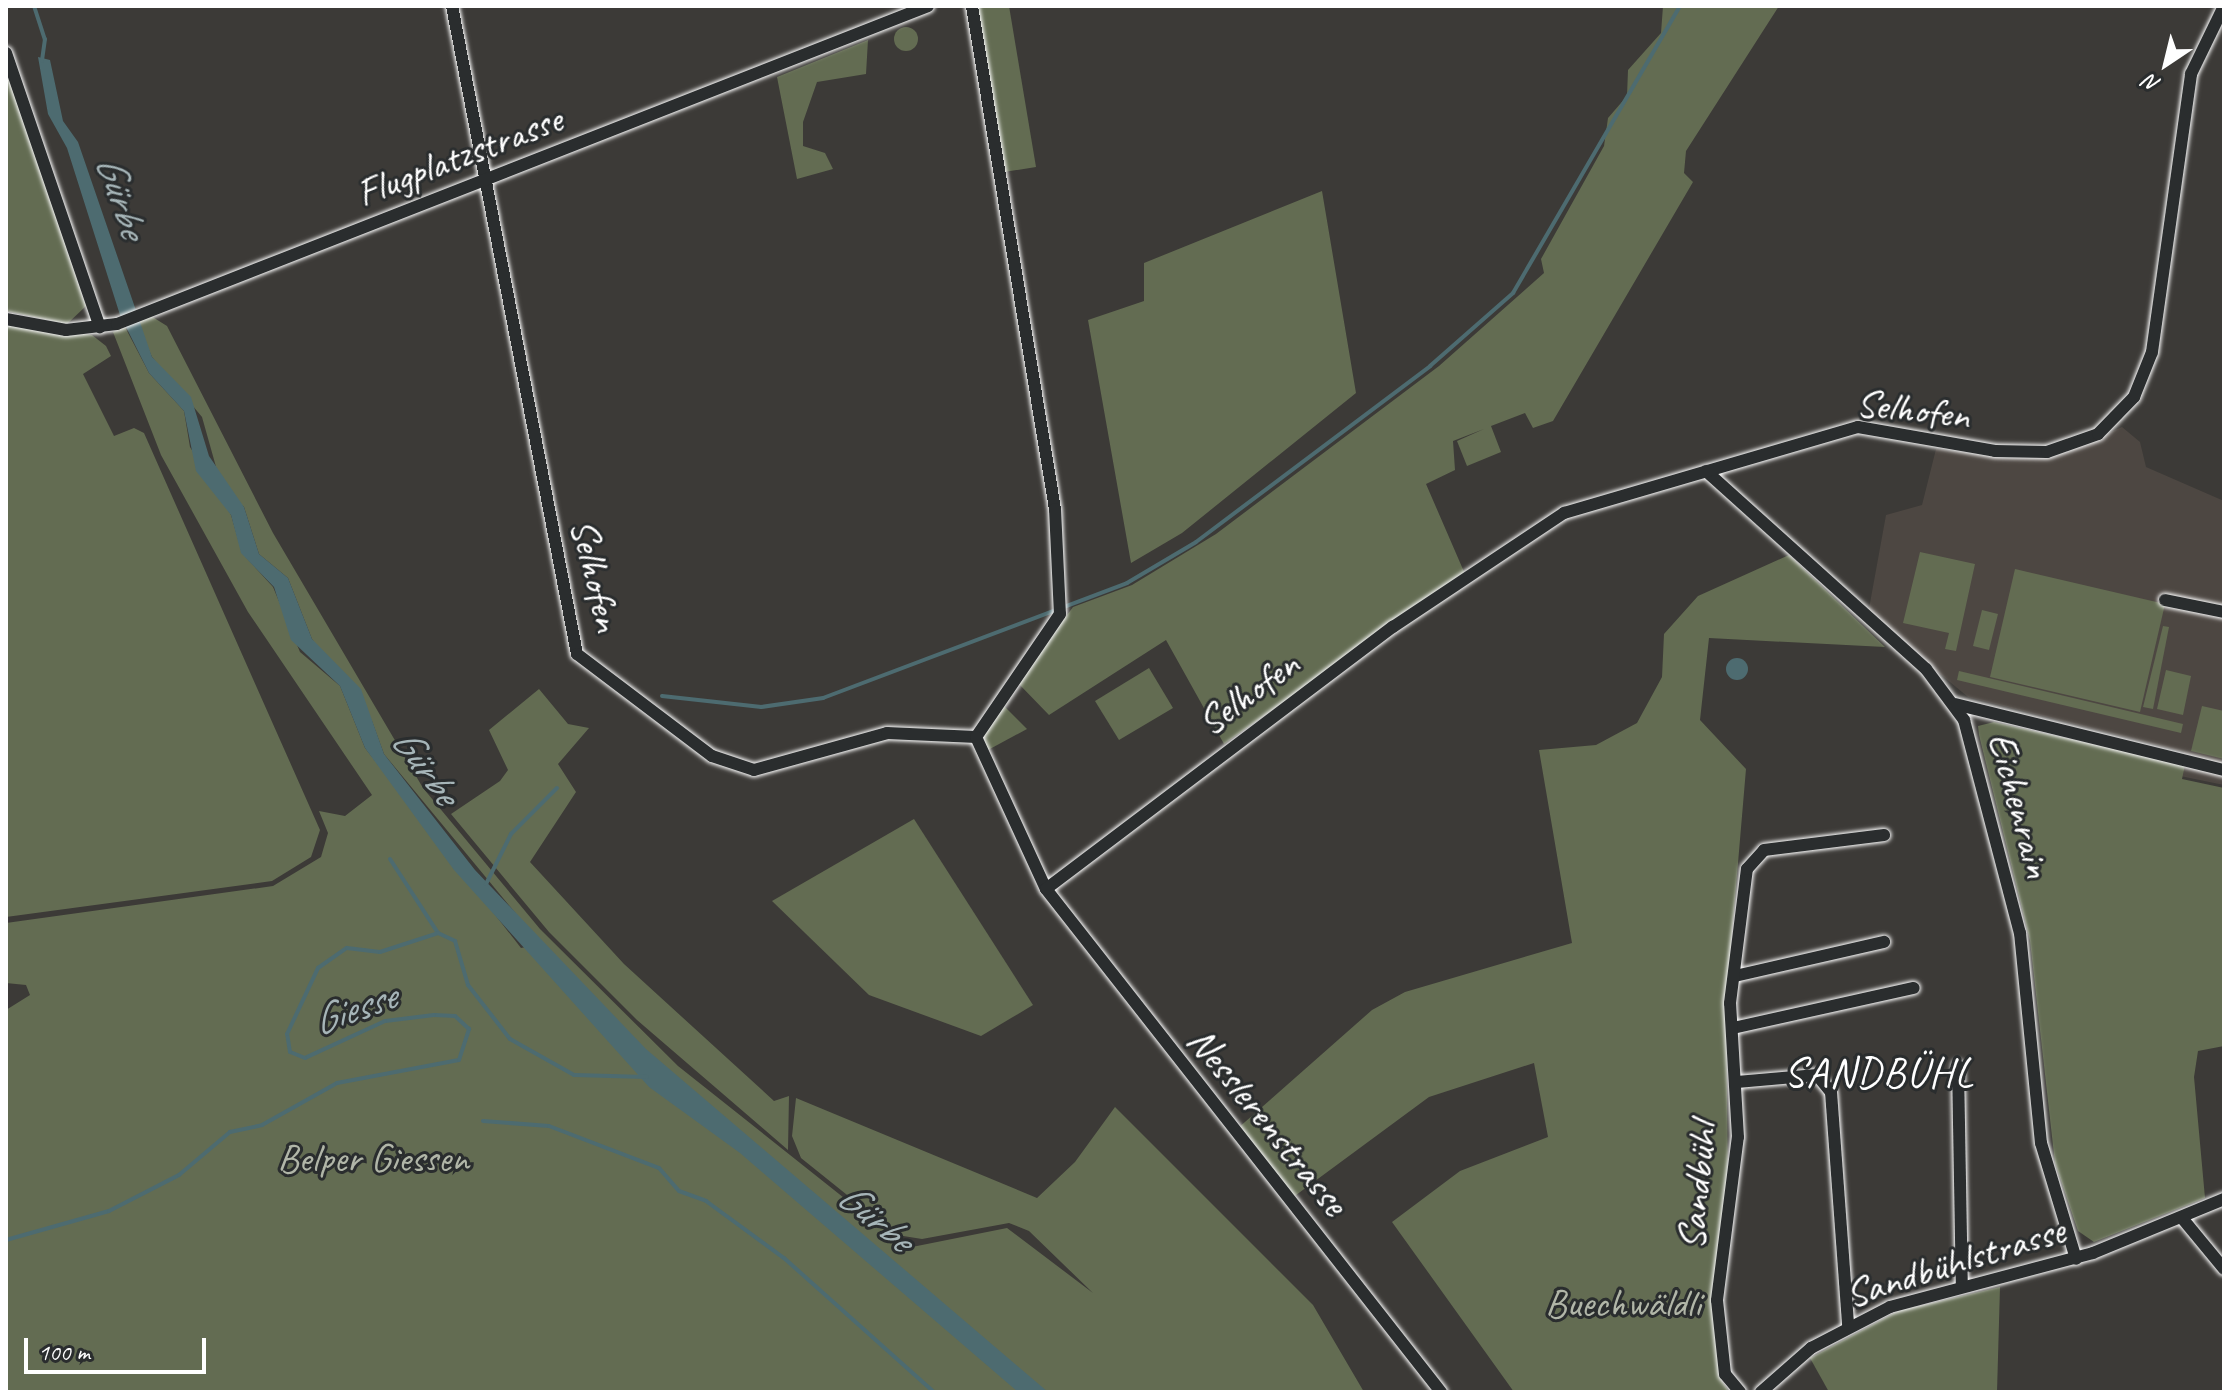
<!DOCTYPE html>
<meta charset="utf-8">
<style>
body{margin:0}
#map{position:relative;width:2230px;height:1398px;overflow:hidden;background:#3c3a37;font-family:Caveat,sans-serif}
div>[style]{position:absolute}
.built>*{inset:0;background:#4d4742}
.green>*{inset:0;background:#636c52}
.round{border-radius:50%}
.water>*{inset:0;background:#4d6b70}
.stream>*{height:4px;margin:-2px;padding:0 2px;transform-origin:2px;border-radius:2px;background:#4d6b70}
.roads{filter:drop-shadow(0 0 2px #fff) drop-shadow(0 0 2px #fff)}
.minor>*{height:12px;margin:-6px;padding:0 6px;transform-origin:6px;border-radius:6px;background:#2a2d2e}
span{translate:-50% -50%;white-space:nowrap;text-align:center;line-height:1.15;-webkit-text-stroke:6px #2a2d2e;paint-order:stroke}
.street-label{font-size:40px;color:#fff}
.park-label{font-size:40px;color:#b1b6a8}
.water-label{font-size:42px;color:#a6b5b8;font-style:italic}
.neighbourhood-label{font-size:42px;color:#fff;letter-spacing:2px}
.frame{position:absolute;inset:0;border:8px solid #fff;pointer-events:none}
.north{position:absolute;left:2126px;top:24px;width:80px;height:80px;-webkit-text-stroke:6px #2a2d2e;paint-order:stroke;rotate:215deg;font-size:22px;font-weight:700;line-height:32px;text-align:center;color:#fff}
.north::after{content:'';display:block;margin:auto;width:28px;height:36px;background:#fff;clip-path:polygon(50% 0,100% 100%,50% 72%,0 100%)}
.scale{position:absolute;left:24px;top:1338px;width:182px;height:36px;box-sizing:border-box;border:4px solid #fff;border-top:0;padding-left:10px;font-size:24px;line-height:28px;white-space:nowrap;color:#fff;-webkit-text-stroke:6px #2a2d2e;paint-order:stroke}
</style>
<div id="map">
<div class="built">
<i style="clip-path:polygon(2122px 427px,2140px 442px,2146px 467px,2224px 501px,2224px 785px,2180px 776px,2184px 752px,1968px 697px,1868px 614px,1886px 515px,1922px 505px,1936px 449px,2010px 458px,2064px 453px)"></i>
</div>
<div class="green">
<i style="clip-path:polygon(977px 6px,1009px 6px,1036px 167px,1004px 172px)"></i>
<i style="clip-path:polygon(1663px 6px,1779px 6px,1686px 151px,1684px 173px,1693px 182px,1553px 421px,1533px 428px,1525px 413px,1491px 426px,1501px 452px,1467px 466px,1457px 441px,1484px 429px,1453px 441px,1455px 470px,1426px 484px,1465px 574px,1224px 744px,1166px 640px,1049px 715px,1017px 682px,1073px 607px,1132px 585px,1216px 534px,1439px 366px,1544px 273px,1541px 259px,1604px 146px,1608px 118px,1627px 96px,1628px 70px,1661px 33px)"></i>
<i class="round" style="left:894px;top:27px;width:24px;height:24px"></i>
<i style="clip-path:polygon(868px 40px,866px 74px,817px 82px,803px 122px,803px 146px,825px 153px,833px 169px,797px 179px,777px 77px)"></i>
<i style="clip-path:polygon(6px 67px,86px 306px,67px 324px,6px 311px)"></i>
<i style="clip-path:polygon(1322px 191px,1356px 393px,1182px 533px,1131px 563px,1088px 320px,1144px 301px,1144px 263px)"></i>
<i style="clip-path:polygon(151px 316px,167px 326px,273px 533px,423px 788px,540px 929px,678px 1066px,907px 1248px,1007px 1228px,1093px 1293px,1029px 1231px,1009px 1223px,922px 1239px,897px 1235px,801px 1158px,792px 1136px,796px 1098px,1037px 1198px,1075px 1162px,1115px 1107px,1313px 1305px,1364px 1392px,6px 1392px,6px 1010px,30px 995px,26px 985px,6px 983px,6px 923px,273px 886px,321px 857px,328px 833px,319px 811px,345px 816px,372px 795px,248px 612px,161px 455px,113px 332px,125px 327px,149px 373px,184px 411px,190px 447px,231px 515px,242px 553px,273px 587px,300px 652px,340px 686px,365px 748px,521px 948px,541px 944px,384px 754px,372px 721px,312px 639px,288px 578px,259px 554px,244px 507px,220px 481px,202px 417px,152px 357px,137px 322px)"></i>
<i style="clip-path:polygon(6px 324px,92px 335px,106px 346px,111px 356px,83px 374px,114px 436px,134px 428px,144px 433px,320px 830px,311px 857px,272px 881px,6px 917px)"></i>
<i style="clip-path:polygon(1920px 552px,1975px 564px,1956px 651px,1945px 649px,1949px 633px,1903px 623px)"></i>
<i style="clip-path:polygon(1789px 555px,1885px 647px,1709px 638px,1700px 720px,1746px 769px,1726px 1004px,1728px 1181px,1713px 1300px,1720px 1378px,1729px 1392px,1514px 1392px,1392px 1222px,1460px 1171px,1548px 1137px,1534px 1063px,1429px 1097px,1292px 1198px,1237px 1129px,1372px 1010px,1405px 992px,1572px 943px,1539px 750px,1596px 745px,1637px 723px,1662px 677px,1664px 634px,1698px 596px)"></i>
<i style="clip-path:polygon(2015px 569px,2165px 604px,2140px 712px,1990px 677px)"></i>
<i style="clip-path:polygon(1982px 610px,1998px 614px,1989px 650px,1973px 646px)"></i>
<i style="clip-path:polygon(2163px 626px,2169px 627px,2153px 709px,2143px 707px)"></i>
<i style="clip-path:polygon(1149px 668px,1173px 708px,1119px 740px,1095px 701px)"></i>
<i style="clip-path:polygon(2166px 670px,2191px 676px,2183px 715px,2157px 709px)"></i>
<i style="clip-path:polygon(1959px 671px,2183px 724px,2181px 733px,1957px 680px)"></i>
<i style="clip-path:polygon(539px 689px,568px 724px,589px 728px,558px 764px,576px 792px,530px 862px,624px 964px,774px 1101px,789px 1096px,788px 1150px,637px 1020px,549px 932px,451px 814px,500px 781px,508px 770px,489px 730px)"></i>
<i style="clip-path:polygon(1003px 705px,1027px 729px,988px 750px,982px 734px)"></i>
<i style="clip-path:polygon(2202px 706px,2224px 711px,2224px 759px,2191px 751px)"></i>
<i style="clip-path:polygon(1994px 722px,2185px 765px,2182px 779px,2224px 788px,2224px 1046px,2198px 1051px,2194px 1077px,2205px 1198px,2094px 1242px,2078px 1231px,2055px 1163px,2030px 941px,1979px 735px,1978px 726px)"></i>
<i style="clip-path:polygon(914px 819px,1033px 1005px,981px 1036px,869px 995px,772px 901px)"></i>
<i style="clip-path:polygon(2000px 1287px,1997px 1392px,1829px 1392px,1810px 1358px,1898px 1311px)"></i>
</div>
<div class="water">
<i style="clip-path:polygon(38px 57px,50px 60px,63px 121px,78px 142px,152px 357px,191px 397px,209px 456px,244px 507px,259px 554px,288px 578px,312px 639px,361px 689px,384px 754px,475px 870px,646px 1049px,1048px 1392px,1018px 1392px,740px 1153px,649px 1087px,454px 870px,365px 748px,340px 686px,291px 640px,274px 587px,241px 553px,231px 515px,196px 471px,184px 411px,149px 373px,120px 315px,67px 148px,48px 114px)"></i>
<i class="round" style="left:1726px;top:658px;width:22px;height:22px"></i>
</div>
<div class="stream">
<i style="left:34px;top:6px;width:35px;rotate:72deg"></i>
<i style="left:45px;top:39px;width:22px;rotate:98deg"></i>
<i style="left:662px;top:696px;width:100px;rotate:6.3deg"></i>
<i style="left:761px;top:707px;width:63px;rotate:-8.3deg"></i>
<i style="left:823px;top:698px;width:325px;rotate:-20.7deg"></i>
<i style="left:1127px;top:583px;width:80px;rotate:-30.7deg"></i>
<i style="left:1196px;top:542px;width:293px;rotate:-36.9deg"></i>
<i style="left:1430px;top:366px;width:111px;rotate:-41.3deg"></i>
<i style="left:1513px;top:293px;width:332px;rotate:-59.8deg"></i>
<i style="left:390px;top:859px;width:88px;rotate:57deg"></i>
<i style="left:486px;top:884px;width:56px;rotate:-63.4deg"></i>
<i style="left:511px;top:834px;width:65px;rotate:-45deg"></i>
<i style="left:483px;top:1121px;width:66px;rotate:4.3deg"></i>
<i style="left:549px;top:1126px;width:118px;rotate:20.9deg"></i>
<i style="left:659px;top:1168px;width:30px;rotate:49deg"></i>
<i style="left:679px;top:1191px;width:29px;rotate:20deg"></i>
<i style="left:706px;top:1201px;width:97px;rotate:36.2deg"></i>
<i style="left:784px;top:1258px;width:201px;rotate:41.8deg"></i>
<i style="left:6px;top:1240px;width:107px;rotate:-15.7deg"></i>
<i style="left:109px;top:1211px;width:79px;rotate:-27.2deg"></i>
<i style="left:179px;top:1175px;width:67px;rotate:-40.1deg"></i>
<i style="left:230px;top:1132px;width:33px;rotate:-12deg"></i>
<i style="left:262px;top:1125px;width:86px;rotate:-29.2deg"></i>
<i style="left:337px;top:1083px;width:124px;rotate:-10.7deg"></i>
<i style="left:459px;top:1060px;width:33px;rotate:-72deg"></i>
<i style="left:469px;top:1029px;width:19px;rotate:-137deg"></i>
<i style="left:455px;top:1016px;width:21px;rotate:-177deg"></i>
<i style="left:434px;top:1015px;width:49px;rotate:173deg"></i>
<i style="left:385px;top:1021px;width:88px;rotate:155.2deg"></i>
<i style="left:305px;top:1058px;width:16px;rotate:-158deg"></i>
<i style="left:290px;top:1052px;width:18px;rotate:-99deg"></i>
<i style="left:287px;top:1034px;width:73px;rotate:-64.8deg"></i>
<i style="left:318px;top:968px;width:35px;rotate:-35deg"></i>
<i style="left:347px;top:948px;width:33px;rotate:7deg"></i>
<i style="left:380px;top:952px;width:61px;rotate:-18.1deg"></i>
<i style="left:438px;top:933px;width:19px;rotate:25deg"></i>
<i style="left:455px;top:941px;width:46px;rotate:73.5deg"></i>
<i style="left:468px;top:985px;width:68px;rotate:52.1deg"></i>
<i style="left:510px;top:1039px;width:73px;rotate:29.4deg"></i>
<i style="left:574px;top:1075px;width:73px;rotate:1.6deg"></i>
</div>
<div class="roads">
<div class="minor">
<i style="left:452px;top:6px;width:660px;rotate:79.08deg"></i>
<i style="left:577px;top:654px;width:169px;rotate:37.1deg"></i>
<i style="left:712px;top:756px;width:44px;rotate:18.4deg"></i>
<i style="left:754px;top:770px;width:138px;rotate:-15.5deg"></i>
<i style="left:887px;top:733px;width:89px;rotate:2.6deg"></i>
<i style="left:972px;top:6px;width:510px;rotate:80.63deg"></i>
<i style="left:1055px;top:509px;width:105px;rotate:87.3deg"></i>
<i style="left:1060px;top:614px;width:149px;rotate:124.3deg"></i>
<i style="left:6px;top:53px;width:290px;rotate:71.1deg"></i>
<i style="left:6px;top:319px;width:61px;rotate:10.4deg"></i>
<i style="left:66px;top:330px;width:51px;rotate:-6.7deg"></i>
<i style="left:117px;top:324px;width:871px;rotate:-21.41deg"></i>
<i style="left:1706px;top:471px;width:296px;rotate:42deg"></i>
<i style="left:1926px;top:669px;width:64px;rotate:53.3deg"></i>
<i style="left:1964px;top:720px;width:220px;rotate:75.3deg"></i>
<i style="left:2020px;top:933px;width:211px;rotate:84.3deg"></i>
<i style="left:2041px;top:1143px;width:121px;rotate:73.2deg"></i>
<i style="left:2165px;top:600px;width:60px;rotate:11.5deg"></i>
<i style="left:1955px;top:704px;width:277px;rotate:13.8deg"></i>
<i style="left:976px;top:737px;width:167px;rotate:65.3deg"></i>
<i style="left:1046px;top:889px;width:640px;rotate:51.86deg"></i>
<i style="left:1046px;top:889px;width:435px;rotate:-37.1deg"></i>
<i style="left:1393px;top:627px;width:206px;rotate:-33.7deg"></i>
<i style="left:1564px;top:513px;width:306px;rotate:-16.3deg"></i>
<i style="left:1858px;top:427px;width:139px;rotate:9.9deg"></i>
<i style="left:1995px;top:451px;width:52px;rotate:1.1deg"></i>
<i style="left:2047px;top:452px;width:54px;rotate:-19.4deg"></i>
<i style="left:2098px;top:434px;width:52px;rotate:-45.8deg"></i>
<i style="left:2134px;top:397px;width:48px;rotate:-68.2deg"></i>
<i style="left:2152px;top:352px;width:281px;rotate:-82deg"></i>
<i style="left:2191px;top:74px;width:76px;rotate:-64.1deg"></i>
<i style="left:1735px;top:976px;width:153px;rotate:-12.9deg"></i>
<i style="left:1733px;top:1028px;width:185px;rotate:-12.5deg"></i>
<i style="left:1958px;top:1066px;width:221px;rotate:89deg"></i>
<i style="left:1737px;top:1082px;width:80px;rotate:-5deg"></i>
<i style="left:1817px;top:1075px;width:22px;rotate:51deg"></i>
<i style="left:1831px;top:1092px;width:234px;rotate:85.8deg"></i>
<i style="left:2182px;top:1218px;width:66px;rotate:50.5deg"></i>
<i style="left:1740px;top:1392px;width:23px;rotate:-130deg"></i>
<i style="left:1725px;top:1374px;width:74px;rotate:-96.2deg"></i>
<i style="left:1717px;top:1300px;width:164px;rotate:-82.7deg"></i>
<i style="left:1738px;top:1137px;width:134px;rotate:-93.4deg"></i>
<i style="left:1730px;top:1003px;width:135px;rotate:-82.8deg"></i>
<i style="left:1747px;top:869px;width:25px;rotate:-48deg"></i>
<i style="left:1764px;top:850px;width:121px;rotate:-7.1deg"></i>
<i style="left:1761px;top:1392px;width:67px;rotate:-41.3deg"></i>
<i style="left:1811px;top:1348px;width:89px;rotate:-27.4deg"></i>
<i style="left:1890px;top:1307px;width:210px;rotate:-14.9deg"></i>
<i style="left:2093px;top:1253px;width:142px;rotate:-22.4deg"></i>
</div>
</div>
<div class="street-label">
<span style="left:459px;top:156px;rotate:-21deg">Flugplatzstrasse</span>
<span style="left:1913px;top:409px;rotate:7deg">Selhofen</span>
<span style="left:596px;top:575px;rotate:77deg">Selhofen</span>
<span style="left:1248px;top:693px;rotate:-36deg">Selhofen</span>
<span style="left:2020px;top:805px;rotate:75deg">Eichenrain</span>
<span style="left:1268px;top:1121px;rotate:51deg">Nesslerenstrasse</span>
<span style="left:1697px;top:1186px;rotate:-84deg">Sandbühl</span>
<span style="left:1955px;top:1262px;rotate:-17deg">Sandbühlstrasse</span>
</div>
<div class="park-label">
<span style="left:373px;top:1158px">Belper Giessen</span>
<span style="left:1623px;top:1303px">Buechwäldli</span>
</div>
<div class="water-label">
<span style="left:121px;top:196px;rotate:72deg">Gürbe</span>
<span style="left:425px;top:766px;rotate:54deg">Gürbe</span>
<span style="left:354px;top:1009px;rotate:-19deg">Giesse</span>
<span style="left:875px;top:1217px;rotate:40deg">Gürbe</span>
</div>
<div class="neighbourhood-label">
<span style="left:1879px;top:1073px">SANDBÜHL</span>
</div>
<div class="frame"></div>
<div class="north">N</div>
<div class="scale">100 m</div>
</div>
